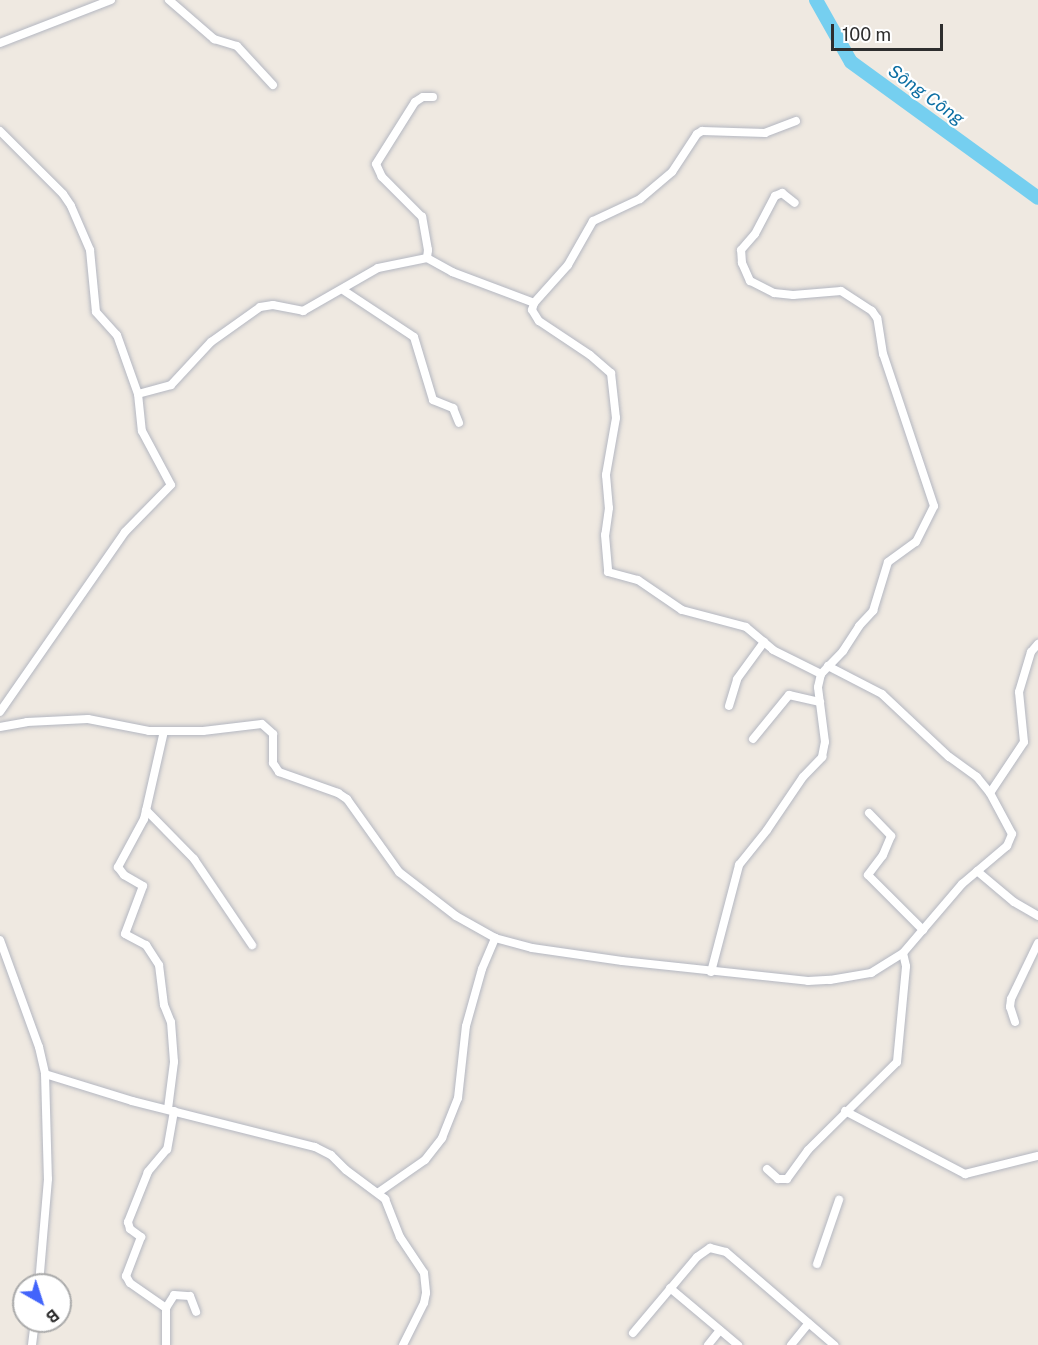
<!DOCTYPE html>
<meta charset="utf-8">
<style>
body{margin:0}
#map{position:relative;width:1038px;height:1345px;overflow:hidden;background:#efe9e1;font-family:"Public Sans",sans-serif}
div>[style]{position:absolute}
.river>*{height:14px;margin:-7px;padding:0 7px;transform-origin:7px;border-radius:7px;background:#75cff0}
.roads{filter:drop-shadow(0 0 2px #b4b7c1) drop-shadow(0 0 2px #b4b7c1)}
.minor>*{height:8px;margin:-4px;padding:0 4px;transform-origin:4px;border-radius:4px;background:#fff}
span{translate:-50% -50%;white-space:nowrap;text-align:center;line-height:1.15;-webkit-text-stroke:4.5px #fff;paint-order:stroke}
.water-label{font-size:18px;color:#0d6fa3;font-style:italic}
.north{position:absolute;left:12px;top:1273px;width:60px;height:60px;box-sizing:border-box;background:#fff;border:2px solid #ababab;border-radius:50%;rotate:141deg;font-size:16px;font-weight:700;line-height:24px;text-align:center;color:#2e2e2e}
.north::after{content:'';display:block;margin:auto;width:21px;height:27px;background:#4264fb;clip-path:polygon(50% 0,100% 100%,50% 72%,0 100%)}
.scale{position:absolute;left:831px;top:24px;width:112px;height:27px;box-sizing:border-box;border:3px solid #2e2e2e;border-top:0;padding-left:8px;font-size:18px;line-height:21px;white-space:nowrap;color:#2e2e2e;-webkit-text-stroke:4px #fff;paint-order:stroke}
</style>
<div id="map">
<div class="river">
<i style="left:816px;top:0;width:71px;rotate:60.6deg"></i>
<i style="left:851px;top:62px;width:231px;rotate:36deg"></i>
</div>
<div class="roads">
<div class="minor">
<i style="left:169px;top:0;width:60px;rotate:40.9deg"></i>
<i style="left:214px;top:39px;width:24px;rotate:17deg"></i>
<i style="left:237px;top:46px;width:53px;rotate:47.3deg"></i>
<i style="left:0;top:43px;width:119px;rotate:-21.2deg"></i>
<i style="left:796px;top:121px;width:33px;rotate:159deg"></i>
<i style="left:765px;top:133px;width:63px;rotate:-178.2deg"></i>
<i style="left:702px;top:131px;width:6px;rotate:149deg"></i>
<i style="left:697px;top:134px;width:45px;rotate:123.3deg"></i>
<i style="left:672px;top:172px;width:42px;rotate:139.8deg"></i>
<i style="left:640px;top:199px;width:52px;rotate:154.9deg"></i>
<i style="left:593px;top:221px;width:51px;rotate:119.6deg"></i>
<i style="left:568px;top:265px;width:51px;rotate:131.8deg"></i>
<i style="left:534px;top:303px;width:7px;rotate:106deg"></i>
<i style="left:532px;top:310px;width:13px;rotate:58deg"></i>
<i style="left:539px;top:321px;width:61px;rotate:33.7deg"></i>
<i style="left:590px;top:355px;width:28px;rotate:41deg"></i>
<i style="left:611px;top:373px;width:45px;rotate:83.7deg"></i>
<i style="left:616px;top:418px;width:58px;rotate:100deg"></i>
<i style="left:606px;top:475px;width:33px;rotate:85deg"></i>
<i style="left:609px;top:508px;width:27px;rotate:98deg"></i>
<i style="left:605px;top:535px;width:37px;rotate:85deg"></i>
<i style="left:608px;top:572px;width:31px;rotate:15deg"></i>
<i style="left:638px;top:580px;width:53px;rotate:34.3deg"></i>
<i style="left:682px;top:610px;width:66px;rotate:14.9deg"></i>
<i style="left:746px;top:627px;width:35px;rotate:40deg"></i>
<i style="left:773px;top:650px;width:54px;rotate:26.6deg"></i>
<i style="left:0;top:131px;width:89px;rotate:45deg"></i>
<i style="left:63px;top:194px;width:14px;rotate:56deg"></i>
<i style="left:71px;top:206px;width:48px;rotate:66.6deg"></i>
<i style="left:90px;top:250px;width:62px;rotate:84.5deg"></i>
<i style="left:96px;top:312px;width:31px;rotate:48deg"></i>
<i style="left:117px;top:335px;width:63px;rotate:70.4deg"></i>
<i style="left:138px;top:394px;width:37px;rotate:84deg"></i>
<i style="left:142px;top:431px;width:61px;rotate:61.8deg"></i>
<i style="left:171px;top:485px;width:66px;rotate:134.4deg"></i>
<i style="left:125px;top:532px;width:219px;rotate:124.8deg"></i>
<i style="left:427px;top:258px;width:8px;rotate:-83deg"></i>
<i style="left:428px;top:250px;width:34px;rotate:-100deg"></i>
<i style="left:422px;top:217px;width:57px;rotate:-135deg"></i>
<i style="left:382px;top:177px;width:14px;rotate:-115deg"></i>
<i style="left:376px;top:164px;width:73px;rotate:-57.8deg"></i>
<i style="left:415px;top:102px;width:9px;rotate:-32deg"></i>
<i style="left:423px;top:97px;width:10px"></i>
<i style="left:343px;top:290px;width:85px;rotate:33.5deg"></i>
<i style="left:414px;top:337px;width:66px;rotate:73.2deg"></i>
<i style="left:433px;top:400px;width:22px;rotate:22deg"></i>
<i style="left:453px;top:408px;width:16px;rotate:68deg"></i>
<i style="left:138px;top:394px;width:34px;rotate:-15deg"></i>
<i style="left:171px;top:385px;width:59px;rotate:-47.1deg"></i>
<i style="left:211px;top:342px;width:60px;rotate:-35.5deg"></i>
<i style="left:260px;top:307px;width:13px;rotate:-9deg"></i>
<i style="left:273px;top:305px;width:31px;rotate:11deg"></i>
<i style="left:303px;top:311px;width:86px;rotate:-29.8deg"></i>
<i style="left:378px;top:268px;width:50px;rotate:-11.5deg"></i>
<i style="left:427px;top:258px;width:29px;rotate:29deg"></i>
<i style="left:452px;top:272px;width:88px;rotate:20.7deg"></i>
<i style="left:729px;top:706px;width:28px;rotate:-73deg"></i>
<i style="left:737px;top:679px;width:46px;rotate:-53.9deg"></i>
<i style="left:0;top:727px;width:27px;rotate:-10deg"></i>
<i style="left:27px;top:722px;width:61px;rotate:-2.8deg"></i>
<i style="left:88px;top:719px;width:62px;rotate:11.1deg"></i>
<i style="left:149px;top:731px;width:54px"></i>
<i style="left:203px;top:731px;width:59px;rotate:-6.8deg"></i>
<i style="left:262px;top:724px;width:15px;rotate:42deg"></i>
<i style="left:273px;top:734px;width:29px;rotate:90deg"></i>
<i style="left:273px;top:763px;width:11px;rotate:56deg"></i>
<i style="left:279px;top:772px;width:63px;rotate:19.6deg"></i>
<i style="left:338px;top:793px;width:11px;rotate:34deg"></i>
<i style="left:347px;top:799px;width:90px;rotate:54.5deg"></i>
<i style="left:399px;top:872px;width:72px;rotate:37.7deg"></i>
<i style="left:456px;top:916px;width:45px;rotate:29.4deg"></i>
<i style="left:495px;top:938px;width:38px;rotate:15deg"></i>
<i style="left:532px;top:948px;width:91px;rotate:8.2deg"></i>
<i style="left:622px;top:961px;width:187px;rotate:6.1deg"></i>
<i style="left:808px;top:981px;width:22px;rotate:-3deg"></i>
<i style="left:830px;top:980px;width:42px;rotate:-9.7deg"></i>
<i style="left:871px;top:973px;width:38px;rotate:-32deg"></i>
<i style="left:903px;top:953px;width:91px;rotate:-49.5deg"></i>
<i style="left:962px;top:884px;width:59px;rotate:-40.2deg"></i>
<i style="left:1007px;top:846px;width:13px;rotate:-67deg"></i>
<i style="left:1012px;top:834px;width:47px;rotate:-118.2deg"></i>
<i style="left:990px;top:793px;width:21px;rotate:-129deg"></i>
<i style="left:977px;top:777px;width:34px;rotate:-144deg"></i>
<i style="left:949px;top:757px;width:92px;rotate:-136.8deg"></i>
<i style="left:882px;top:694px;width:61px;rotate:-152.6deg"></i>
<i style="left:164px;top:731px;width:90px;rotate:102.8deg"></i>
<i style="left:144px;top:819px;width:55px;rotate:118.4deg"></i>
<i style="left:118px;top:867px;width:10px;rotate:53deg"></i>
<i style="left:124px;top:875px;width:22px;rotate:30deg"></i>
<i style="left:143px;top:886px;width:51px;rotate:110.6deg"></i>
<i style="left:125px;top:934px;width:24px;rotate:28deg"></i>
<i style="left:146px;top:945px;width:24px;rotate:57deg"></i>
<i style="left:159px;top:965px;width:40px;rotate:82.9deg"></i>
<i style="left:164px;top:1005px;width:18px;rotate:68deg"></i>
<i style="left:171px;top:1022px;width:40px;rotate:85.7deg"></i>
<i style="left:174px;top:1062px;width:47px;rotate:97.3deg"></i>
<i style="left:753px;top:739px;width:57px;rotate:-50.7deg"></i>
<i style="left:789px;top:695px;width:32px;rotate:13deg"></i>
<i style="left:990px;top:793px;width:61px;rotate:-56.3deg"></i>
<i style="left:1024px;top:742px;width:50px;rotate:-95.7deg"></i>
<i style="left:1019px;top:692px;width:42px;rotate:-73.3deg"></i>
<i style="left:1031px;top:652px;width:11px;rotate:-49deg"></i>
<i style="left:146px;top:810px;width:69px;rotate:45.6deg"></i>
<i style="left:194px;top:859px;width:104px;rotate:56deg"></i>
<i style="left:869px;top:813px;width:32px;rotate:46deg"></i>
<i style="left:891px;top:836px;width:21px;rotate:113deg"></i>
<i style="left:883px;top:855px;width:25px;rotate:127deg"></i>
<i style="left:868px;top:875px;width:78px;rotate:45deg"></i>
<i style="left:977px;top:871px;width:48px;rotate:40deg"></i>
<i style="left:1014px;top:902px;width:28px;rotate:30deg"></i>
<i style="left:0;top:940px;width:114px;rotate:70deg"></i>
<i style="left:39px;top:1047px;width:28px;rotate:77deg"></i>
<i style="left:45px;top:1074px;width:105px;rotate:88.4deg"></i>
<i style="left:48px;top:1179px;width:106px;rotate:94.9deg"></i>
<i style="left:711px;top:972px;width:111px;rotate:-75.3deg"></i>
<i style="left:739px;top:865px;width:45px;rotate:-51.3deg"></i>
<i style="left:767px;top:830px;width:64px;rotate:-55.8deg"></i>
<i style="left:803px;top:777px;width:28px;rotate:-46deg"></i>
<i style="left:822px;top:757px;width:15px;rotate:-79deg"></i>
<i style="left:825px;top:742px;width:55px;rotate:-97.3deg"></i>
<i style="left:818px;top:687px;width:13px;rotate:-77deg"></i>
<i style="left:821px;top:674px;width:32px;rotate:-46deg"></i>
<i style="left:843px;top:651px;width:30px;rotate:-57deg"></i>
<i style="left:859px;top:626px;width:21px;rotate:-47deg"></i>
<i style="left:873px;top:611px;width:51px;rotate:-73deg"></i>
<i style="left:888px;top:562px;width:34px;rotate:-36deg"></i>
<i style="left:916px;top:542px;width:40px;rotate:-63.4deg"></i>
<i style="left:934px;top:506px;width:160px;rotate:-108.5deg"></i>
<i style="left:883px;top:354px;width:36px;rotate:-99deg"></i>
<i style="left:877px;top:318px;width:9px;rotate:-126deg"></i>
<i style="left:872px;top:311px;width:37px;rotate:-147deg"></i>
<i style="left:841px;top:291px;width:48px;rotate:175.2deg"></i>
<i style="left:793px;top:295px;width:19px;rotate:-174deg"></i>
<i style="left:774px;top:293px;width:27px;rotate:-153deg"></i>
<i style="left:750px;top:281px;width:20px;rotate:-114deg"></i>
<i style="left:742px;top:263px;width:13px;rotate:-94deg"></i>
<i style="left:741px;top:250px;width:21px;rotate:-49deg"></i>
<i style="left:755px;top:234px;width:43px;rotate:-62.2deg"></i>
<i style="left:775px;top:196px;width:8px;rotate:-23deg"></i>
<i style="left:782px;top:193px;width:16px;rotate:38deg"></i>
<i style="left:1015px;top:1022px;width:16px;rotate:-108deg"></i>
<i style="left:1010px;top:1007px;width:8px;rotate:-83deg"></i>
<i style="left:1011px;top:999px;width:62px;rotate:-64.3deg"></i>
<i style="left:45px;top:1074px;width:91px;rotate:17.2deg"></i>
<i style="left:132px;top:1101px;width:189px;rotate:14.1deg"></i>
<i style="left:315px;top:1147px;width:18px;rotate:27deg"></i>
<i style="left:331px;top:1155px;width:21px;rotate:45deg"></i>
<i style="left:346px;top:1170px;width:49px;rotate:36.6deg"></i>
<i style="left:385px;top:1199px;width:41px;rotate:68.5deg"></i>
<i style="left:400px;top:1237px;width:43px;rotate:56.3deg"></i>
<i style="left:424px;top:1273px;width:20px;rotate:84deg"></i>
<i style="left:426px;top:1293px;width:10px;rotate:101deg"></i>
<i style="left:424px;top:1303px;width:47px;rotate:116.6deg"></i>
<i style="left:174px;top:1111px;width:39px;rotate:100deg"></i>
<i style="left:167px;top:1149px;width:30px;rotate:130deg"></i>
<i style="left:148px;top:1172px;width:54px;rotate:111.8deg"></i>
<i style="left:128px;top:1222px;width:7px;rotate:74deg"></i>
<i style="left:130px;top:1229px;width:14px;rotate:36deg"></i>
<i style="left:141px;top:1237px;width:42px;rotate:111deg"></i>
<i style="left:126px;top:1276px;width:8px;rotate:60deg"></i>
<i style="left:130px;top:1283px;width:44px;rotate:34.8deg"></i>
<i style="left:166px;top:1308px;width:15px;rotate:-58deg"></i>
<i style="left:174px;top:1295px;width:16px;rotate:4deg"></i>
<i style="left:190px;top:1296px;width:17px;rotate:69deg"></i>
<i style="left:845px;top:1111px;width:136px;rotate:27.7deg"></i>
<i style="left:965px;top:1174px;width:75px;rotate:-13.9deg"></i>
<i style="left:767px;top:1169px;width:15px;rotate:42deg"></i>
<i style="left:778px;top:1179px;width:9px"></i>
<i style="left:787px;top:1179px;width:36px;rotate:-54deg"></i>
<i style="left:808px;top:1150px;width:125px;rotate:-44.7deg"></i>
<i style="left:897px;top:1062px;width:96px;rotate:-84.6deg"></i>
<i style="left:906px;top:966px;width:13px;rotate:-103deg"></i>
<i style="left:379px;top:1192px;width:56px;rotate:-34.8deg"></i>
<i style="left:425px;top:1160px;width:28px;rotate:-52deg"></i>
<i style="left:442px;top:1138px;width:43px;rotate:-68.2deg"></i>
<i style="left:458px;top:1098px;width:72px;rotate:-83.7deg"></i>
<i style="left:466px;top:1026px;width:59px;rotate:-74.3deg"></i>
<i style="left:482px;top:969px;width:34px;rotate:-67deg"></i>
<i style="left:817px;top:1264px;width:68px;rotate:-71deg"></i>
<i style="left:670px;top:1288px;width:89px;rotate:40deg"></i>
<i style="left:166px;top:1308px;width:37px;rotate:90deg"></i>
<i style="left:633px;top:1333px;width:99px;rotate:-49.9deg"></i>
<i style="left:697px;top:1257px;width:16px;rotate:-35deg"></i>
<i style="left:710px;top:1248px;width:16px;rotate:14deg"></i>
<i style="left:726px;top:1252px;width:143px;rotate:40.7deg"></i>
<i style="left:32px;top:1345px;width:24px;rotate:-83deg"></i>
<i style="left:708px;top:1345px;width:19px;rotate:-51deg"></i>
<i style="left:791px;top:1345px;width:28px;rotate:-51deg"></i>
</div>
</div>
<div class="water-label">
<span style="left:926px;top:95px;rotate:36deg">Sông Công</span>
</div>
<div class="north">B</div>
<div class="scale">100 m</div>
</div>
